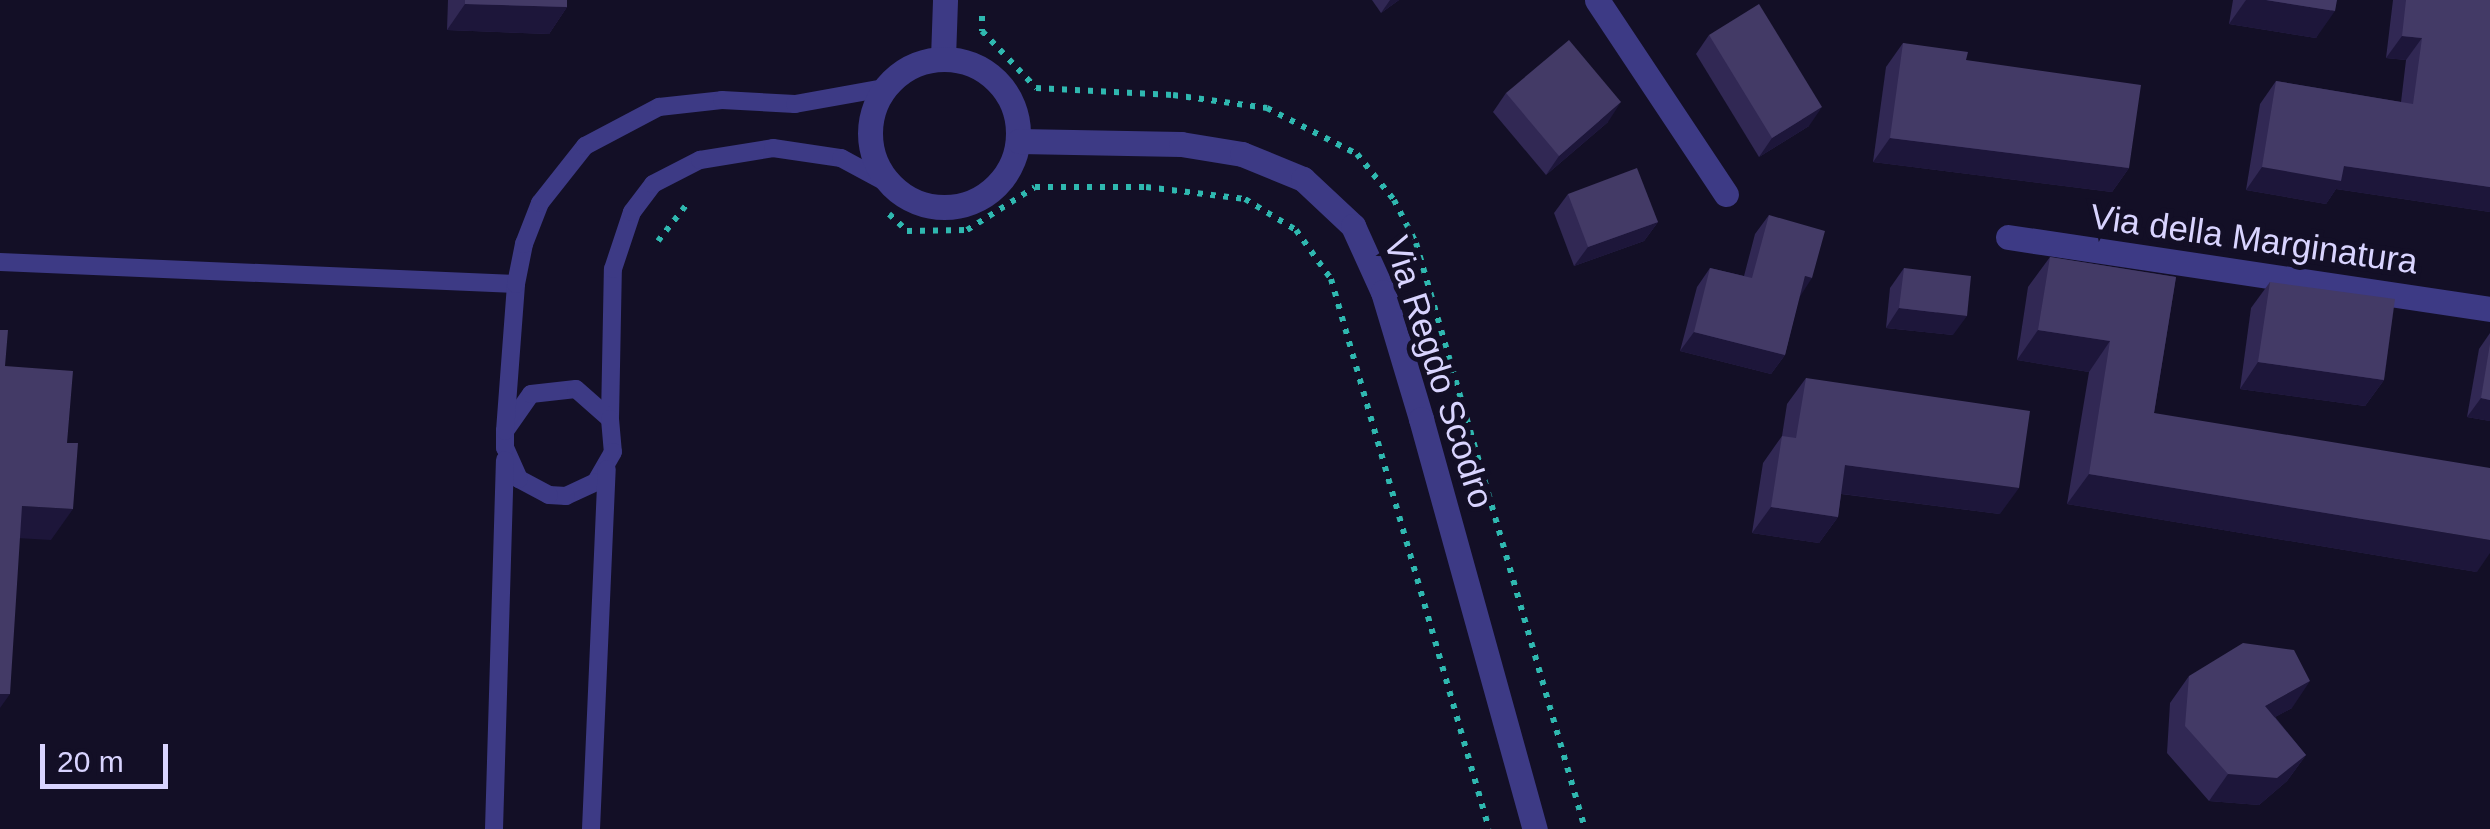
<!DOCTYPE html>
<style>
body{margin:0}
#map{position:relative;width:2490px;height:829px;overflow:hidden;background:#130f26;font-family:Arial,sans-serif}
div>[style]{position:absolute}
.path>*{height:6px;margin-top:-3px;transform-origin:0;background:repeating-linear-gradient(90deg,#2fb8b0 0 5px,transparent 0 13px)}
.service>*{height:18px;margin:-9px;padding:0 9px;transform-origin:9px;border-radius:9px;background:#3d3a85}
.minor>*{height:25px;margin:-12.5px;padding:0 12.5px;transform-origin:12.5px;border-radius:12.5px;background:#3d3a85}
.minor>.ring{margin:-12.5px;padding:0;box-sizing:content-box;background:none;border:25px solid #3d3a85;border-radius:50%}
.wall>*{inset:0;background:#312854}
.shaded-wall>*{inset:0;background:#1d163a}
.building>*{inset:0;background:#433a66}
span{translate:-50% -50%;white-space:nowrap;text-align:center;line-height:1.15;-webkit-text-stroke:10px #130f26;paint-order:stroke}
.street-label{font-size:35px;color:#d9d4ff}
.scale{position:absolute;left:40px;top:744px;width:128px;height:45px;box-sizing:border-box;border:5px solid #d9d4ff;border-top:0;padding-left:12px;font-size:30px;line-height:35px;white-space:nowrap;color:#d9d4ff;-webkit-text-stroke:8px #130f26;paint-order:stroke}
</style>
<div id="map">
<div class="path">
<i style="left:982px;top:16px;width:15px;rotate:90deg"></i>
<i style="left:982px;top:31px;width:79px;rotate:46.5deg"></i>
<i style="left:1036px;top:88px;width:137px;rotate:2.9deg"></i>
<i style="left:1173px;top:95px;width:95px;rotate:7.9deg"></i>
<i style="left:1267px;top:108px;width:101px;rotate:27.1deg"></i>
<i style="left:1357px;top:154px;width:59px;rotate:51.2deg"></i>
<i style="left:1394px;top:200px;width:48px;rotate:62.9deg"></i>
<i style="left:1416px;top:243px;width:610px;rotate:73.91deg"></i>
<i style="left:889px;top:214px;width:25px;rotate:43deg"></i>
<i style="left:907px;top:231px;width:60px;rotate:-1deg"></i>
<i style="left:967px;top:230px;width:80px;rotate:-32.3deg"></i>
<i style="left:1035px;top:187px;width:111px"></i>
<i style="left:1146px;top:187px;width:100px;rotate:6.9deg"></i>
<i style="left:1245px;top:199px;width:60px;rotate:31.3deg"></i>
<i style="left:1296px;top:230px;width:60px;rotate:54.5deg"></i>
<i style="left:1331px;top:279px;width:572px;rotate:73.97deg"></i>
<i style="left:658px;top:241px;width:47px;rotate:-51.9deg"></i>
</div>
<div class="service">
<i style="left:0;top:262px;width:516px;rotate:2.44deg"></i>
<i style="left:610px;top:419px;width:150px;rotate:-88.9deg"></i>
<i style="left:613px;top:269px;width:60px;rotate:-71.6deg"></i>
<i style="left:632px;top:212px;width:35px;rotate:-53deg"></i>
<i style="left:653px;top:184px;width:53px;rotate:-27.1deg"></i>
<i style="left:700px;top:160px;width:74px;rotate:-9.3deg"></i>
<i style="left:773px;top:148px;width:69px;rotate:8.4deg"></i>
<i style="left:841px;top:158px;width:57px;rotate:28.4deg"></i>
<i style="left:505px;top:431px;width:45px;rotate:-54.9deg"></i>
<i style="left:531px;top:394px;width:45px;rotate:-6.3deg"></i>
<i style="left:576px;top:389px;width:45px;rotate:41.4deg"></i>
<i style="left:610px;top:419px;width:33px;rotate:85deg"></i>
<i style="left:613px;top:452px;width:34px;rotate:120deg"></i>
<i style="left:596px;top:482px;width:33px;rotate:155deg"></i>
<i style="left:566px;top:496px;width:17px;rotate:-177deg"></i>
<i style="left:549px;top:495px;width:34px;rotate:-152deg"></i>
<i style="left:519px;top:479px;width:34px;rotate:-114deg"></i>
<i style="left:505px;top:448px;width:17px;rotate:-90deg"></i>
<i style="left:505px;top:431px;width:147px;rotate:-85.7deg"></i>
<i style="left:516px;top:284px;width:41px;rotate:-78.7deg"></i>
<i style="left:524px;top:244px;width:44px;rotate:-68.7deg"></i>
<i style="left:540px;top:203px;width:73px;rotate:-51.7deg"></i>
<i style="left:585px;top:146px;width:84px;rotate:-27.8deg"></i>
<i style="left:659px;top:107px;width:63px;rotate:-6.3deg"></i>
<i style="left:722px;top:100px;width:73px;rotate:3.1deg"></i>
<i style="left:795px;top:104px;width:90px;rotate:-10.2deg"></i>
<i style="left:494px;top:829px;width:369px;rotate:-88.3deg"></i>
<i style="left:591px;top:829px;width:360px;rotate:-87.5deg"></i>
</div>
<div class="minor">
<i style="left:1597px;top:0;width:233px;rotate:56.4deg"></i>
<i style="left:943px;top:58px;width:58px;rotate:-88deg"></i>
<i class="ring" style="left:870px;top:59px;width:123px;height:123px"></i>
<i style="left:1019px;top:141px;width:162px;rotate:1.1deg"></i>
<i style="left:1181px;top:144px;width:62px;rotate:9.3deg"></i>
<i style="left:1242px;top:154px;width:66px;rotate:22.3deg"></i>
<i style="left:1303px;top:179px;width:69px;rotate:43.2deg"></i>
<i style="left:1353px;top:226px;width:72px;rotate:65.6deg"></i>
<i style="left:1383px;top:292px;width:133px;rotate:73.3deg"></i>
<i style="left:1421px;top:419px;width:426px;rotate:74.5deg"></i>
<i style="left:2008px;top:237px;width:487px;rotate:8.5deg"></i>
</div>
<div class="wall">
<i style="clip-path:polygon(448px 0,567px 0,567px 7px,549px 34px,447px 30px)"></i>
<i style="clip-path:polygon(1372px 0,1399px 0,1381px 13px)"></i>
<i style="clip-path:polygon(2233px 0,2337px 0,2316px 38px,2229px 24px)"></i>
<i style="clip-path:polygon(2393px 0,2490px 0,2490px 212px,2336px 189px,2326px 204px,2246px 190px,2260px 104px,2276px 81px,2401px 102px,2406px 60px,2386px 58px)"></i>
<i style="clip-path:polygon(1709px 35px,1809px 126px,1759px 157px,1696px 54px)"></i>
<i style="clip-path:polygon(1903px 43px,1966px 60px,2129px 168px,2112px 192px,1873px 162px,1886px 67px)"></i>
<i style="clip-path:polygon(1506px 93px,1608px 122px,1546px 175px,1493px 112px)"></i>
<i style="clip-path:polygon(1568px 194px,1658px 222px,1644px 241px,1574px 266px,1554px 213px)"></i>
<i style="clip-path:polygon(1769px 215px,1799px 297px,1785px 355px,1771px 374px,1680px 351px,1697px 287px,1710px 268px,1744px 276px,1755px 234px)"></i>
<i style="clip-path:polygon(2050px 257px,2176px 277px,2154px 413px,2477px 572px,2067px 504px,2089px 372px,2017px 360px,2028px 287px)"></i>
<i style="clip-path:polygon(1904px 268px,1953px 335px,1886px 328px,1890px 288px)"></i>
<i style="clip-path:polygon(2270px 282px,2384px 380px,2365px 406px,2240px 389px,2251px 308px)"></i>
<i style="clip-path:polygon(2490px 333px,2490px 421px,2467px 417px,2479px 349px)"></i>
<i style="clip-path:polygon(1806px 378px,2000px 514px,1841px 494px,1838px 517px,1819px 543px,1752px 533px,1763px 463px,1782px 436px,1787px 404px)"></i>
<i style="clip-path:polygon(2189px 676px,2292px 708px,2275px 717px,2306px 755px,2287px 781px,2259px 805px,2209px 801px,2167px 753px,2170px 703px)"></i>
</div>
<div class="shaded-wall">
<i style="clip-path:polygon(1390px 0,1399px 0,1381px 13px)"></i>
<i style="clip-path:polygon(2246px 0,2266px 0,2335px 11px,2316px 38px,2229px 24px)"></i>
<i style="clip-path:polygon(465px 4px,567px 7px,549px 34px,447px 30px)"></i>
<i style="clip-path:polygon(2402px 36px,2422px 38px,2406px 60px,2386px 58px)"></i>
<i style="clip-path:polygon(1621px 102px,1608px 122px,1546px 175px,1559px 156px)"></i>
<i style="clip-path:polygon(1822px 107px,1809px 126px,1759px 157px,1772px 138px)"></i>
<i style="clip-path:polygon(1890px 138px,2129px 168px,2112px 192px,1873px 162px)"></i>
<i style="clip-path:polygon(2344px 166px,2490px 187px,2490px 212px,2336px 189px,2326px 204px,2246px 190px,2262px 167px)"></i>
<i style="clip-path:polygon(1658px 222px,1644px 241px,1574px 266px,1588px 247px)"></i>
<i style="clip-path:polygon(1805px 276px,1812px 278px,1799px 298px)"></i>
<i style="clip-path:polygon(1899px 308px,1967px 316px,1953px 335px,1886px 328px)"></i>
<i style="clip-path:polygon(2038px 330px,2110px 341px,2089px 372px,2017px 360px)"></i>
<i style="clip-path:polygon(1694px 332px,1785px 355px,1771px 374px,1680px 351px)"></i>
<i style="clip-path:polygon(2258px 362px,2384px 380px,2365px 406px,2240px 389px)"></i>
<i style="clip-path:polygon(2481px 398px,2490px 400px,2490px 421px,2467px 417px)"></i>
<i style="clip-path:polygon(1845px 465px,2019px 488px,2000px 514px,1827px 492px)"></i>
<i style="clip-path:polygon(2089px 474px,2490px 540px,2490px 553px,2477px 572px,2067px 504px)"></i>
<i style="clip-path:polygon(22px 506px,73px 509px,51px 540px,0 537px)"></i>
<i style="clip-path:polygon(1771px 507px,1838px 517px,1819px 543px,1752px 533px)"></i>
<i style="clip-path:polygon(2310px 681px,2292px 708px,2247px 732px,2265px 706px)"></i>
<i style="clip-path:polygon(0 694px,10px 694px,0 708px)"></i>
<i style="clip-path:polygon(2306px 755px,2287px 781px,2259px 805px,2209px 801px,2228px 774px)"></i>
</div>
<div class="building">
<i style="clip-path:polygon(465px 0,567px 0,567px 7px,465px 4px)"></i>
<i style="clip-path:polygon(2266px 0,2337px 0,2335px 11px)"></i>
<i style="clip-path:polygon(2406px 0,2490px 0,2490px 187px,2344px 166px,2341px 181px,2262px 167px,2276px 81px,2413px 104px,2422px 38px,2402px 36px)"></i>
<i style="clip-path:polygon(1759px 4px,1822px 107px,1772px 138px,1709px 35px)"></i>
<i style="clip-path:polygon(1569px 40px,1621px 102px,1559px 156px,1506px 93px)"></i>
<i style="clip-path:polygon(1903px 43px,1968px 52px,1966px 60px,2141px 85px,2129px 168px,1890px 138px)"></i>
<i style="clip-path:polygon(1637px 168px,1658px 222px,1588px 247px,1568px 194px)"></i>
<i style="clip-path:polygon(1769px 215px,1825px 231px,1812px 278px,1805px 276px,1785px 355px,1694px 332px,1710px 268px,1752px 278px)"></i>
<i style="clip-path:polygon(2050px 257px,2176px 277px,2154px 413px,2490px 468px,2490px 540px,2089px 474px,2110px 341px,2038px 330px)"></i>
<i style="clip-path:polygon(1904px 268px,1971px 276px,1967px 316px,1899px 308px)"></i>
<i style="clip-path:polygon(2270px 282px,2395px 299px,2384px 380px,2258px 362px)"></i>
<i style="clip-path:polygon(0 330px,8px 330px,5px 366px,73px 371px,67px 443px,78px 443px,73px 509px,22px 506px,10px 694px,0 694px)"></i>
<i style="clip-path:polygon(2490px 344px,2490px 400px,2481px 398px)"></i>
<i style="clip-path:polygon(1806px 378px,2030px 411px,2019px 488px,1845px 465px,1838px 517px,1771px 507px,1782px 436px,1796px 438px)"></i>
<i style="clip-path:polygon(2243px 643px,2294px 650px,2310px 681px,2265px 706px,2306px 755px,2277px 778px,2228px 774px,2185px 726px,2189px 676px)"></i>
</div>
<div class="street-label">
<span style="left:2254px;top:239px;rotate:8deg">Via della Marginatura</span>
<span style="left:1439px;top:372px;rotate:72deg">Via Regdo Scodro</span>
</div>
<div class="scale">20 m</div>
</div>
